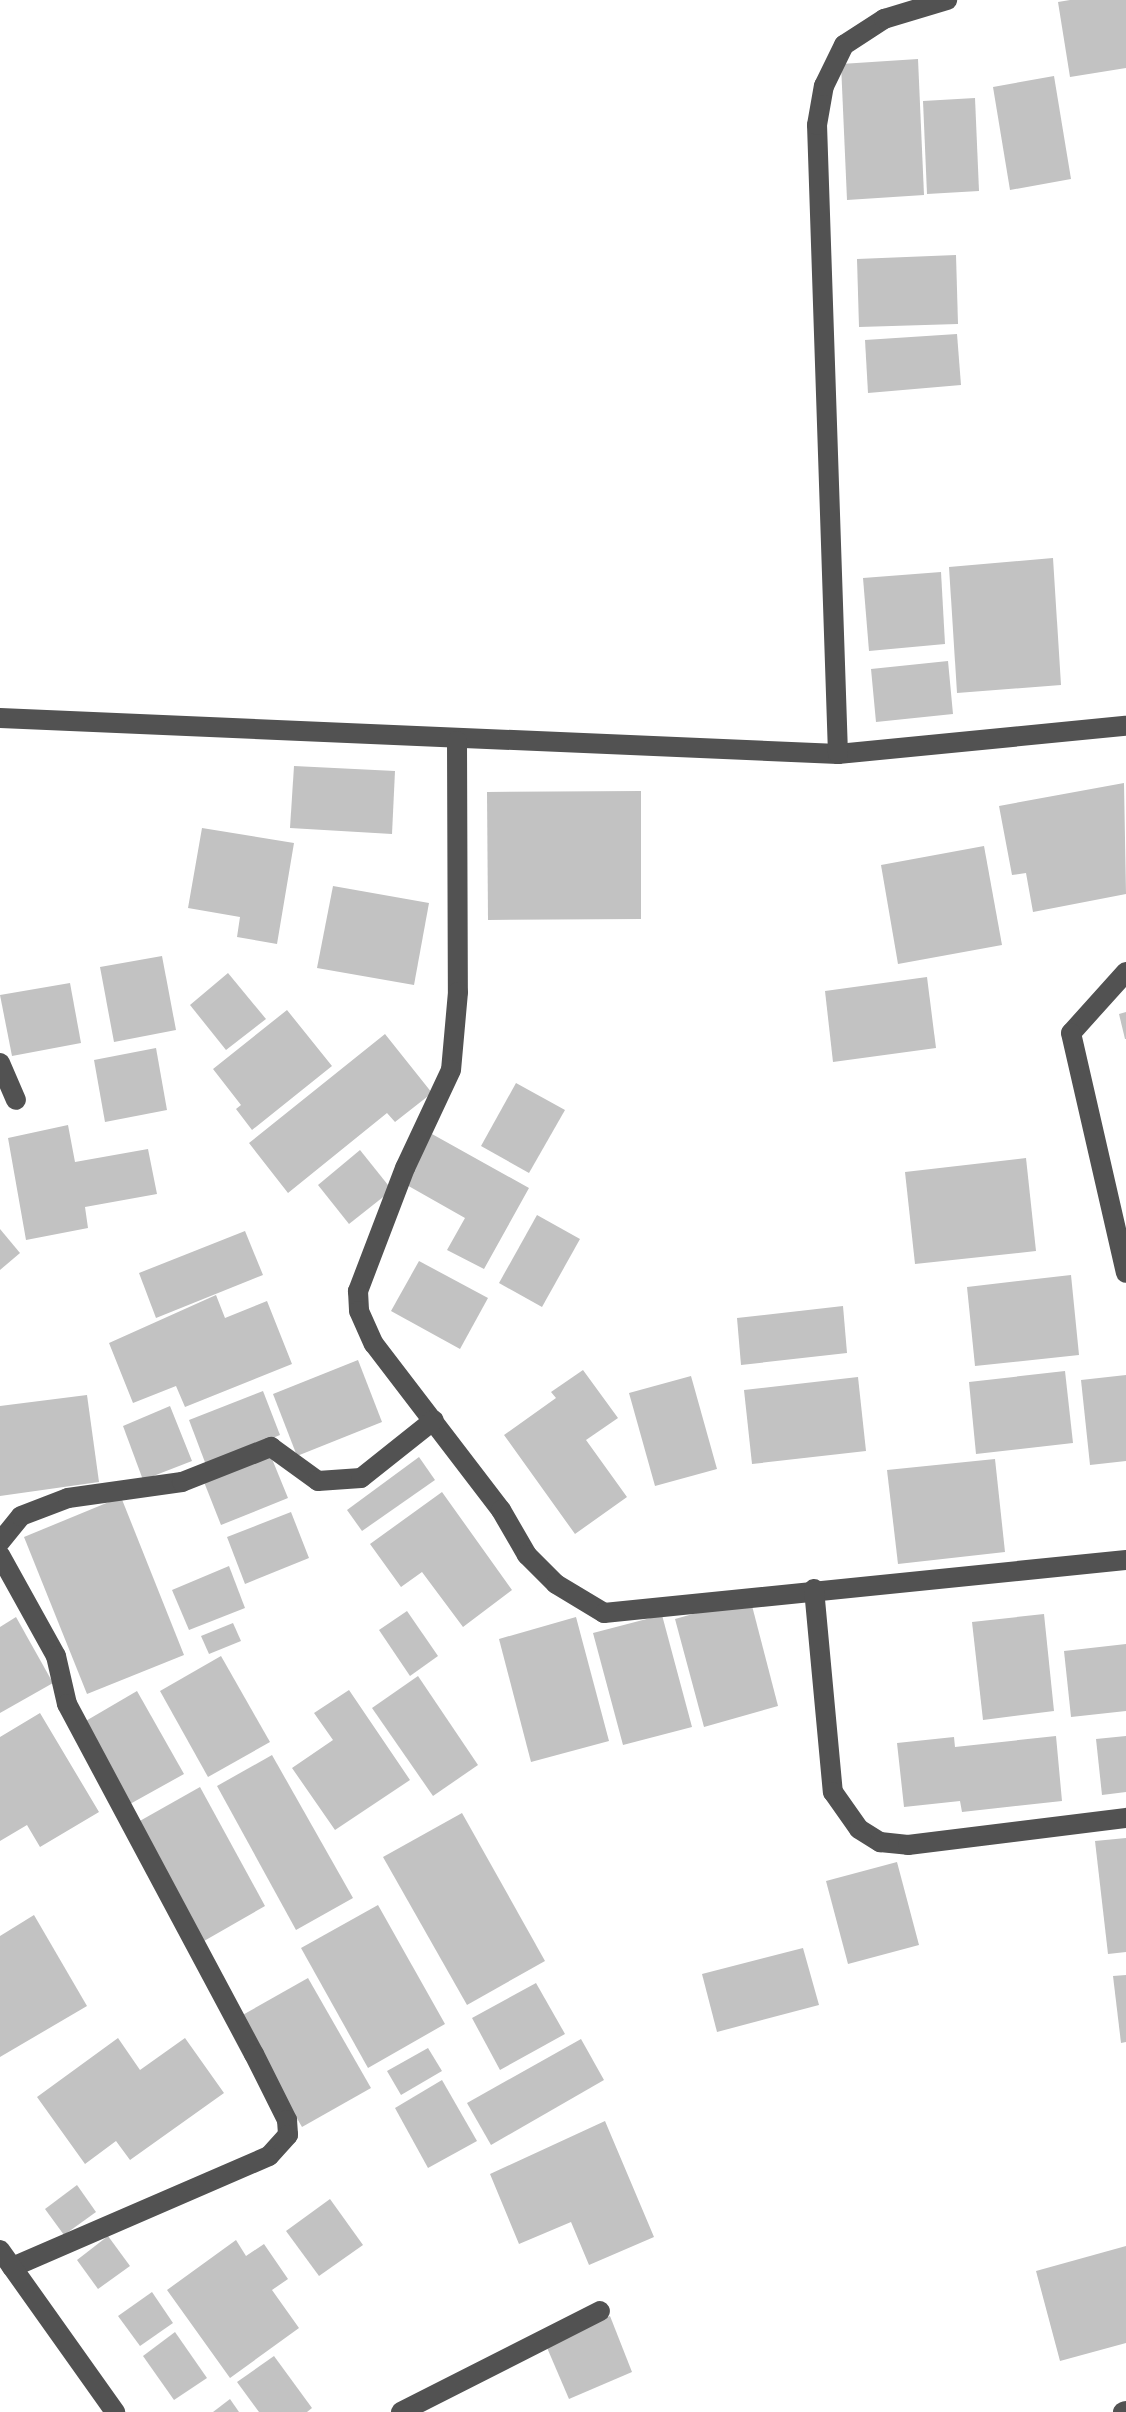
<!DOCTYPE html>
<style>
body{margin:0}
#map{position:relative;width:1126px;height:2412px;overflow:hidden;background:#fff;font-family:Lato,sans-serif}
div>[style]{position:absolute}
.building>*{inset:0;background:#c2c2c2}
.minor>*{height:20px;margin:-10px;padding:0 10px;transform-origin:10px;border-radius:10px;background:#525252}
span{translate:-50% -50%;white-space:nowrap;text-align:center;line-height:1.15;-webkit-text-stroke:6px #fff;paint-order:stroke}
</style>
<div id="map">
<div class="building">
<i style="clip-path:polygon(1070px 0,1126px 0,1126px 68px,1070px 77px,1058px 2px)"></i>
<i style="clip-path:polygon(918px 59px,924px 195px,847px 200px,841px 64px)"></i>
<i style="clip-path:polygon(1054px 76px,1071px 179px,1010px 190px,993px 87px)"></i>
<i style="clip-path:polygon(975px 98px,979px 191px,927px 194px,923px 101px)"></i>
<i style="clip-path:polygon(956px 255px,958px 324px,859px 327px,857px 259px)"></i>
<i style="clip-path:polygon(957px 334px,961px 385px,868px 393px,865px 340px)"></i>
<i style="clip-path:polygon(1053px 558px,1061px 685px,957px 693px,949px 567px)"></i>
<i style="clip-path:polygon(941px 572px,945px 644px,869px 651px,863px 578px)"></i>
<i style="clip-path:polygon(948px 661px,953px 714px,876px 722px,871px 669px)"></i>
<i style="clip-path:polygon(294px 766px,395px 771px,392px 834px,290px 828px)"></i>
<i style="clip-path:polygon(1124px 783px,1126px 894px,1033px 912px,1026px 873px,1012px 875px,999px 806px)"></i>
<i style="clip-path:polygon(641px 791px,641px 919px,488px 920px,487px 792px)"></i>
<i style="clip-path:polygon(202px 828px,294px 843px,277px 944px,237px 937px,240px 917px,188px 908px)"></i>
<i style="clip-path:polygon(984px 846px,1002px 945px,898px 964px,881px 865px)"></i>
<i style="clip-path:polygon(333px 886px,429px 903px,414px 985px,317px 968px)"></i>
<i style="clip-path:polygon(162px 956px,176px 1030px,114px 1042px,100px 967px)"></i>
<i style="clip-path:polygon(228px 973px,266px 1019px,226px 1050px,190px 1005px)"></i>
<i style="clip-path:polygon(927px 977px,936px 1048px,833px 1062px,825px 991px)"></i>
<i style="clip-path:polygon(70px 983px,81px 1043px,12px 1056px,0 995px)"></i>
<i style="clip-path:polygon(287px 1010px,332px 1066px,252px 1130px,236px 1109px,241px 1105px,213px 1069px)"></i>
<i style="clip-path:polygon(1126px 1012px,1126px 1039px,1125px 1039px,1119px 1014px)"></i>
<i style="clip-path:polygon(385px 1034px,432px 1093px,395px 1122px,387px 1113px,288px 1193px,249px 1143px)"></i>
<i style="clip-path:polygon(156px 1048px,167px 1110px,105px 1122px,94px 1060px)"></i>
<i style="clip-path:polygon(516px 1083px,565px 1110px,529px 1173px,481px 1146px)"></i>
<i style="clip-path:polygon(68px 1125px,75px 1162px,148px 1149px,157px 1194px,85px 1207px,88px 1228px,26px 1240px,8px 1138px)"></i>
<i style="clip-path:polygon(432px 1134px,529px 1188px,484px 1269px,447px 1250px,465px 1218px,405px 1184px)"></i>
<i style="clip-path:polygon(360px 1150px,392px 1190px,349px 1224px,318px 1185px)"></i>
<i style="clip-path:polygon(1026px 1158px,1036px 1251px,915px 1264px,905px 1172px)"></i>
<i style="clip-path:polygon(537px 1215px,580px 1239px,542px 1307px,499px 1283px)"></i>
<i style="clip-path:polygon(0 1229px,20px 1253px,0 1270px)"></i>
<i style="clip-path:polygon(245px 1231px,263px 1275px,156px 1318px,139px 1273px)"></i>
<i style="clip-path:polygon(419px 1261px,488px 1298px,460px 1349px,391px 1311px)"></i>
<i style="clip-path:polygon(1071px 1275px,1079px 1355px,975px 1366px,967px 1287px)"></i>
<i style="clip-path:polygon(216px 1295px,225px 1318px,267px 1301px,292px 1364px,185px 1407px,176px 1386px,133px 1403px,109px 1343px)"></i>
<i style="clip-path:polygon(843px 1306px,847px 1353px,741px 1365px,737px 1318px)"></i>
<i style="clip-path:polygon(358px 1360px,382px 1422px,297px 1456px,273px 1394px)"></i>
<i style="clip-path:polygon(583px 1370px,618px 1418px,586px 1440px,627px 1497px,575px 1534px,504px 1435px,556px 1398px,551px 1392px)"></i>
<i style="clip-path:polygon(1065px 1371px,1073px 1443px,976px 1454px,969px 1382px)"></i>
<i style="clip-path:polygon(1126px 1375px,1126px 1461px,1090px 1465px,1081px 1380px)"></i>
<i style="clip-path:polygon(691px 1376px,717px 1469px,655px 1486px,629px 1393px)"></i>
<i style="clip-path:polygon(858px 1377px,866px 1451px,752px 1464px,744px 1390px)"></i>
<i style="clip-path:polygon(263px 1391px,280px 1435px,206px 1465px,189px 1420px)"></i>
<i style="clip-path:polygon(87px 1395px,99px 1482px,0 1496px,0 1406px)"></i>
<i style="clip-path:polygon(170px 1406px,192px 1461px,143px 1480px,123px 1426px)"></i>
<i style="clip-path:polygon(270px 1454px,288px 1498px,221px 1525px,204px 1482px)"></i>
<i style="clip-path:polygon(419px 1457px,435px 1480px,362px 1531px,347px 1510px)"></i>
<i style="clip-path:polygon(995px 1459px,1005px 1552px,898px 1564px,887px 1470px)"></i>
<i style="clip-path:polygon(442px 1492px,512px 1590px,463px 1627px,422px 1572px,401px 1587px,370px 1544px)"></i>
<i style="clip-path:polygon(121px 1497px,184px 1655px,87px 1694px,24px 1537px)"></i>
<i style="clip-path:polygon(291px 1512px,309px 1558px,245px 1584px,227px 1537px)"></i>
<i style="clip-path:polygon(229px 1566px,245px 1608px,189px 1630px,172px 1590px)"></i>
<i style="clip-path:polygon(750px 1598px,778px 1706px,704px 1727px,675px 1619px)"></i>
<i style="clip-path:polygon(407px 1611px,438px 1656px,410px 1676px,379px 1630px)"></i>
<i style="clip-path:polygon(1044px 1614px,1054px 1711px,983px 1720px,972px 1622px)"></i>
<i style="clip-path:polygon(662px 1615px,692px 1727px,623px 1745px,593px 1633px)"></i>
<i style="clip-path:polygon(16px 1617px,53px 1683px,0 1713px,0 1627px)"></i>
<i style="clip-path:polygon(576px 1617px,609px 1741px,531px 1762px,499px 1639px)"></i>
<i style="clip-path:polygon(233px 1623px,241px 1641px,209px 1654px,201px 1636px)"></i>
<i style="clip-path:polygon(1126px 1644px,1126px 1711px,1071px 1717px,1064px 1651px)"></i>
<i style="clip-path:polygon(221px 1656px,270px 1742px,208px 1777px,160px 1691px)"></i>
<i style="clip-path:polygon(418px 1676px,478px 1765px,433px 1796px,372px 1708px)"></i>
<i style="clip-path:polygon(349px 1690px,410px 1780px,335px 1830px,292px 1768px,333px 1740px,314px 1713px)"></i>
<i style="clip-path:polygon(137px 1691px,184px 1774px,130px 1804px,84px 1722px)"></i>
<i style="clip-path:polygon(40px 1713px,99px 1812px,40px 1847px,27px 1825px,0 1841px,0 1737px)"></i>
<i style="clip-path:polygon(1056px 1736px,1062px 1801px,962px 1812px,960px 1801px,904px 1807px,897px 1743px,954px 1737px,955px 1747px)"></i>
<i style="clip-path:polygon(1126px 1736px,1126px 1792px,1102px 1795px,1096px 1739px)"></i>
<i style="clip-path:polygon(272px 1755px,353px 1898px,296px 1930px,217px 1786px)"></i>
<i style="clip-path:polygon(200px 1787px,265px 1906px,204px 1941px,138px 1822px)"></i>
<i style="clip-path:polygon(462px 1813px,545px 1961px,467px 2005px,383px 1857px)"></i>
<i style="clip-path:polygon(1126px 1838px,1126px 1952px,1108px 1954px,1095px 1841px)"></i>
<i style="clip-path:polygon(897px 1862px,919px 1945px,848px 1964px,826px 1881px)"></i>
<i style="clip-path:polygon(378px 1905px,445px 2024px,368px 2068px,301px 1948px)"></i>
<i style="clip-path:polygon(34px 1915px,87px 2006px,0 2057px,0 1936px)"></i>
<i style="clip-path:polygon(803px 1948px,819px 2005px,717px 2032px,702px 1974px)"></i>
<i style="clip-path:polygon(1126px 1975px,1126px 2042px,1121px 2043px,1113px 1976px)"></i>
<i style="clip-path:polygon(308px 1978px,371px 2088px,302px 2127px,239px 2017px)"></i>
<i style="clip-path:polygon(536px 1983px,565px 2034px,500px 2070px,472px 2018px)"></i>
<i style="clip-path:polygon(118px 2038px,140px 2070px,185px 2038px,224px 2093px,130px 2160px,116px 2141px,85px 2164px,37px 2097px)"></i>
<i style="clip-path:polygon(581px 2039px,604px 2080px,491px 2145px,467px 2103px)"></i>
<i style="clip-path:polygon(428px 2048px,442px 2071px,401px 2095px,387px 2071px)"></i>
<i style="clip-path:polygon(442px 2080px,477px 2141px,428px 2168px,395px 2108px)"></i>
<i style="clip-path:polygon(605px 2121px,654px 2237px,589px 2265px,571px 2222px,519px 2244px,490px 2174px)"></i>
<i style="clip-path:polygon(77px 2185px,96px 2212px,64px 2235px,45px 2209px)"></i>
<i style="clip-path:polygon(330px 2199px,363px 2245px,319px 2276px,286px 2231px)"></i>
<i style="clip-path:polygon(108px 2236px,130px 2266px,98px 2289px,77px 2260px)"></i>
<i style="clip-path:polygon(236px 2240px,246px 2256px,264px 2244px,288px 2279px,272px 2290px,299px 2328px,230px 2378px,167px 2290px)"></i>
<i style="clip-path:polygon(1126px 2246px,1126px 2343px,1060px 2361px,1036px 2271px)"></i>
<i style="clip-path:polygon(152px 2292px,173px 2323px,140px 2346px,118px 2316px)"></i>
<i style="clip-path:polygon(610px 2316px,632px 2372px,569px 2399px,545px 2343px)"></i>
<i style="clip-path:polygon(175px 2332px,207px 2378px,174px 2400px,143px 2356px)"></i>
<i style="clip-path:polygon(274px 2356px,312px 2408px,307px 2412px,259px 2412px,237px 2382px)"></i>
<i style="clip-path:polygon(230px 2399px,239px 2412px,213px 2412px)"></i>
</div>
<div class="minor">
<i style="left:0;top:718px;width:839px;rotate:2.46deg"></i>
<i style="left:838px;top:754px;width:289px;rotate:-5.6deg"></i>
<i style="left:457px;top:741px;width:251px;rotate:89.8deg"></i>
<i style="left:458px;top:992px;width:78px;rotate:95.1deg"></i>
<i style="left:451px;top:1070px;width:108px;rotate:115.1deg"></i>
<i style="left:405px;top:1168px;width:132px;rotate:110.9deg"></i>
<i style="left:358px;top:1291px;width:20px;rotate:87deg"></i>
<i style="left:359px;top:1311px;width:36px;rotate:66deg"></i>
<i style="left:374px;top:1344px;width:209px;rotate:52.6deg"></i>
<i style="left:501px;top:1510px;width:52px;rotate:60deg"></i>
<i style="left:527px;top:1555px;width:41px;rotate:45deg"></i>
<i style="left:556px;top:1584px;width:56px;rotate:31.1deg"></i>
<i style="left:604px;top:1613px;width:525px;rotate:-5.8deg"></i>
<i style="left:838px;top:754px;width:629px;rotate:-91.91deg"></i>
<i style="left:817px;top:125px;width:40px;rotate:-80deg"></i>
<i style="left:824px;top:86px;width:46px;rotate:-64deg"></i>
<i style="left:844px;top:45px;width:48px;rotate:-33deg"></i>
<i style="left:884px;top:19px;width:66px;rotate:-16.8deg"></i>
<i style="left:1126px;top:972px;width:82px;rotate:132deg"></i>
<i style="left:1071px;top:1033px;width:246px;rotate:77.1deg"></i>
<i style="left:0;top:1063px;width:40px;rotate:66.6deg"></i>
<i style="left:0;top:1542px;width:33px;rotate:-51deg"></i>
<i style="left:21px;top:1516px;width:50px;rotate:-21deg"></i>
<i style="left:68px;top:1498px;width:115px;rotate:-8deg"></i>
<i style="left:182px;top:1482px;width:96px;rotate:-21.5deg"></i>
<i style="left:271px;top:1447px;width:58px;rotate:35.9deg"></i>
<i style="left:318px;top:1481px;width:43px;rotate:-4deg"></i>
<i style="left:361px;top:1478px;width:93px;rotate:-38.5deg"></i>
<i style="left:0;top:1555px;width:115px;rotate:61deg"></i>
<i style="left:56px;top:1656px;width:49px;rotate:77.1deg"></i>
<i style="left:67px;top:1704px;width:397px;rotate:61.9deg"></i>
<i style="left:254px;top:2054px;width:74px;rotate:63.4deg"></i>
<i style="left:287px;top:2120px;width:15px;rotate:86deg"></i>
<i style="left:288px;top:2135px;width:28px;rotate:132deg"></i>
<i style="left:269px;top:2156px;width:280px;rotate:156.6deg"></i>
<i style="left:814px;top:1589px;width:204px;rotate:84.7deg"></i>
<i style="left:833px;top:1792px;width:45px;rotate:54.9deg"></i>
<i style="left:859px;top:1829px;width:25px;rotate:32deg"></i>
<i style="left:880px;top:1842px;width:28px;rotate:6deg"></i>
<i style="left:908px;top:1845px;width:220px;rotate:-7.1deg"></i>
<i style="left:0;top:2250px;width:199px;rotate:54.6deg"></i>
<i style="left:401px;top:2412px;width:223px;rotate:-26.9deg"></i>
<i style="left:1123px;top:2412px;width:3px;rotate:-18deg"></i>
</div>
</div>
